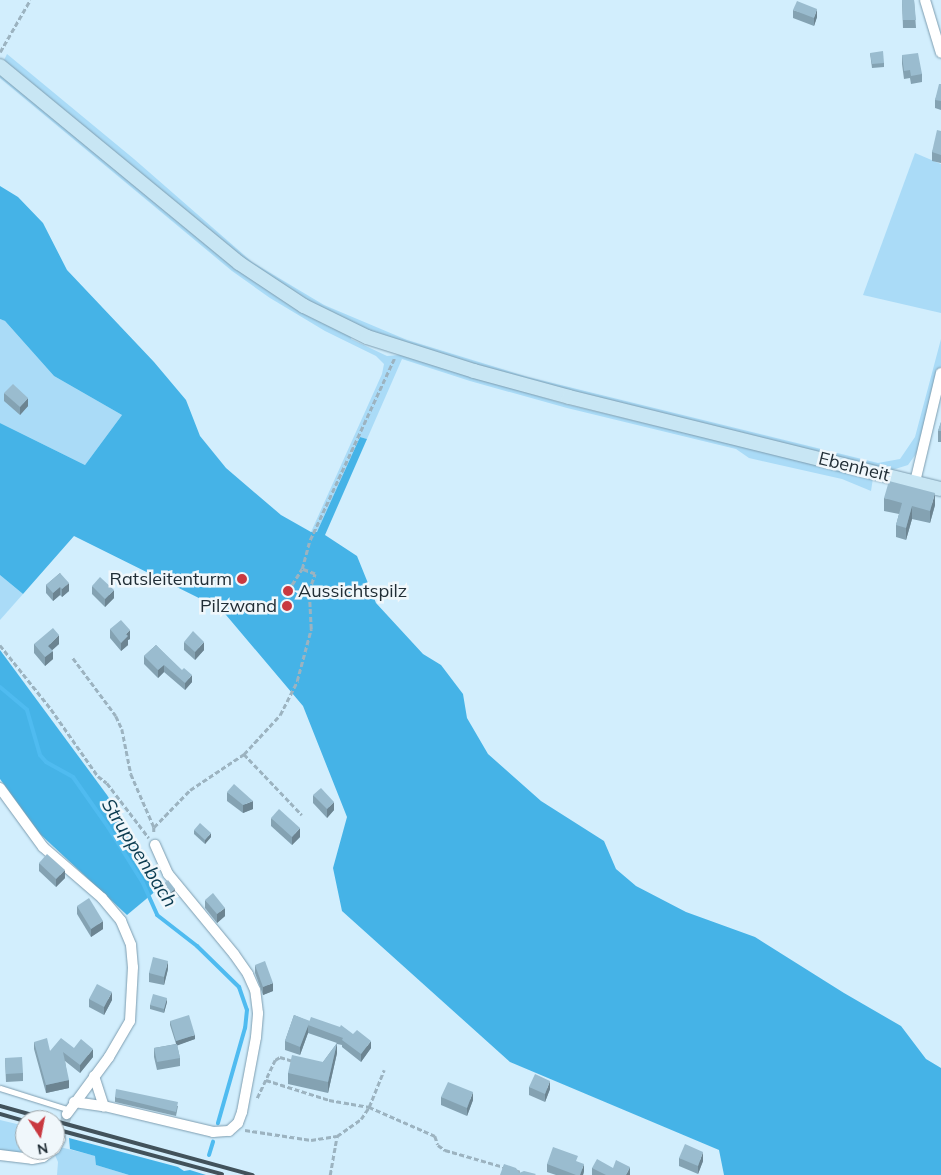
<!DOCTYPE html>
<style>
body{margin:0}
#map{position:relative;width:941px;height:1175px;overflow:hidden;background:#d2eefd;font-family:Mulish,sans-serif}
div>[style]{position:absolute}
.green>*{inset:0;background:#aadbf7}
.forest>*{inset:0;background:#45b3e7}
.stream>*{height:4px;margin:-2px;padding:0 2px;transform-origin:2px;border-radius:2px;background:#4fbbf0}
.street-tunnel>*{height:10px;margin-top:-5px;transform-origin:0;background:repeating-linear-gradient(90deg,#afc8d5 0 10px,transparent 0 15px)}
.path>*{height:2.5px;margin-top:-1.25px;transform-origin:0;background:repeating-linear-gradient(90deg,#9cb3c0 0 5px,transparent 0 7.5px)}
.roads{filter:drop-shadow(0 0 1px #7d9db0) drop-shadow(0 0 1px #7d9db0)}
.lane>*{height:5px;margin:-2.5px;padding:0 2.5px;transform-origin:2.5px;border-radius:2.5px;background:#fff}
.street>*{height:10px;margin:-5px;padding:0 5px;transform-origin:5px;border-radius:5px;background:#fff}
.secondary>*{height:14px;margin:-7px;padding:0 7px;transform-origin:7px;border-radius:7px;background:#c8e6f4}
.rail>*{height:4px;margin:-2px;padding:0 2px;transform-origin:2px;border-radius:2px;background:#42525b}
.wall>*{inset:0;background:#84a2b2}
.shaded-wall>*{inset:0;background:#6c8491}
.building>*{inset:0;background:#9abccf}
.dots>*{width:14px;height:14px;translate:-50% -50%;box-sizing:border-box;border:2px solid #f0f7fb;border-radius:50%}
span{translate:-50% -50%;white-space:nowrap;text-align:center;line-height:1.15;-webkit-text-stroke:5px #f0f7fb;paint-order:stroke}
.street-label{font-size:18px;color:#212e36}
.poi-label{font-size:18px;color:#212e36}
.right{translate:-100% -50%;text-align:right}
.left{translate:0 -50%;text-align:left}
.water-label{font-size:19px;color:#0a3b50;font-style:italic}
.north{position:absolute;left:15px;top:1110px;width:50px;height:50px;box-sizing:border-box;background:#f0f7fb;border:1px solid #9da7ac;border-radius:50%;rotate:169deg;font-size:14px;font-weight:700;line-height:20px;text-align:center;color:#212e36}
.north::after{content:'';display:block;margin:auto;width:18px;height:22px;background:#c93940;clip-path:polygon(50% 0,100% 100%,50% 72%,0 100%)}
</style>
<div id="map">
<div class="green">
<i style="clip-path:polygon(7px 54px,134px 159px,252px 262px,324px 305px,407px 340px,528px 377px,878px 463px,900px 459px,915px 437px,941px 339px,941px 366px,918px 451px,908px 465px,892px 470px,694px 423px,476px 366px,369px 331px,304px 299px,250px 263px,4px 60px)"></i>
<i style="clip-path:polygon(0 73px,235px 268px,300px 312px,351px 337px,351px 339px,387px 356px,400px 355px,565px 404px,873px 478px,871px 491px,842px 479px,749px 458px,736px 449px,567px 408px,470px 381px,402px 359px,367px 439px,360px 437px,317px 533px,311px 532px,382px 374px,384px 364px,376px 356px,325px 331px,270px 298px,232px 271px,0 78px)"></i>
<i style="clip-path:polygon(915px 153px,941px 164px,941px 313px,863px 295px)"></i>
<i style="clip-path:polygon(0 319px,5px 321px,54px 376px,122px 415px,85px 465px,0 423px)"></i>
<i style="clip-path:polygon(0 575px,23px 594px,0 620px)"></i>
<i style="clip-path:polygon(0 1120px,25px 1126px,25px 1150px,43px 1150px,35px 1155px,0 1151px)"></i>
<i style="clip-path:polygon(60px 1147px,96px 1156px,96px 1165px,129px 1175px,57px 1175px,58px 1162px,55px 1155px)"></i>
</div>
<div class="forest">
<i style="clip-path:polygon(0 186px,18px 197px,43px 223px,67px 270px,154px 362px,186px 400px,200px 436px,226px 468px,281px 515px,311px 532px,317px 532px,360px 437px,367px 439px,325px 535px,357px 556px,376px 603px,423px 654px,441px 665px,463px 694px,467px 718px,488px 754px,541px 801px,604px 841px,616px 869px,636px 886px,686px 912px,755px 937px,844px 993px,901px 1026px,926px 1059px,941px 1068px,941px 1175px,724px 1175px,719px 1150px,510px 1062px,342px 911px,333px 868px,347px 817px,303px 706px,221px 609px,74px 536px,23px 594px,0 575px,0 423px,85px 465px,122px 415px,54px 376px,5px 321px,0 319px)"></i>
<i style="clip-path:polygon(0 650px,107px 795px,163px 885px,127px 915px,40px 834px,0 779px)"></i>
<i style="clip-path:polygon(69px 1138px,178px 1167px,184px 1171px,190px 1170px,206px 1175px,129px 1175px,96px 1165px,95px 1156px,70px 1149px)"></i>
</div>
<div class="stream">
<i style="left:0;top:687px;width:35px;rotate:40deg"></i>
<i style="left:27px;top:710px;width:47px;rotate:73.9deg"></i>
<i style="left:40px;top:755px;width:9px;rotate:49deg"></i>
<i style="left:46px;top:762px;width:31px;rotate:29deg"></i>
<i style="left:73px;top:777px;width:61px;rotate:55deg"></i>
<i style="left:108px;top:827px;width:66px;rotate:58deg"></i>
<i style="left:143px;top:883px;width:35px;rotate:66deg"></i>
<i style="left:157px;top:915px;width:51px;rotate:37.8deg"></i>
<i style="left:197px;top:946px;width:59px;rotate:44.3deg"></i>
<i style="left:239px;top:987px;width:24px;rotate:71deg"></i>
<i style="left:247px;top:1010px;width:18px;rotate:96deg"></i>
<i style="left:245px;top:1028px;width:99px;rotate:105.9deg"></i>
<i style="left:209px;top:1155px;width:14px;rotate:-73deg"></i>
</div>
<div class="street-tunnel">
<i style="left:60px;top:1139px;width:26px;rotate:-74deg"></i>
</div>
<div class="path">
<i style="left:0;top:52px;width:60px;rotate:-60deg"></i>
<i style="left:288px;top:591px;width:26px;rotate:-58deg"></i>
<i style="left:0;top:645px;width:82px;rotate:51.4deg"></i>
<i style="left:51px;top:709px;width:82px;rotate:55deg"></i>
<i style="left:98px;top:776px;width:11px;rotate:38deg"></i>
<i style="left:107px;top:783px;width:69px;rotate:52.6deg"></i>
<i style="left:73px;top:658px;width:72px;rotate:53.4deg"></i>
<i style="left:116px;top:716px;width:14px;rotate:65deg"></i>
<i style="left:122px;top:729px;width:46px;rotate:78.7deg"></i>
<i style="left:131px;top:774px;width:58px;rotate:66.5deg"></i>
<i style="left:154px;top:827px;width:7px;rotate:90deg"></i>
<i style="left:244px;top:754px;width:84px;rotate:46.4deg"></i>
<i style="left:154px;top:827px;width:52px;rotate:-45.8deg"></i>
<i style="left:190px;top:790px;width:65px;rotate:-33.7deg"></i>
<i style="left:244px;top:754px;width:53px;rotate:-47.3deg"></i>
<i style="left:280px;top:715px;width:38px;rotate:-63deg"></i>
<i style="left:297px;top:681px;width:54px;rotate:-74.9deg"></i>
<i style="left:311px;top:629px;width:38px;rotate:-93deg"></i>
<i style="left:309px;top:591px;width:18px;rotate:-71deg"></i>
<i style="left:315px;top:574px;width:14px;rotate:-159deg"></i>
<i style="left:302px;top:569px;width:30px;rotate:-75deg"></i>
<i style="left:310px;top:540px;width:200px;rotate:-65.1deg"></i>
<i style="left:266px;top:1080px;width:66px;rotate:17.6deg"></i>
<i style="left:329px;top:1100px;width:41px;rotate:9.9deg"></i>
<i style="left:369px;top:1107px;width:72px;rotate:23.7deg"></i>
<i style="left:435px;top:1136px;width:9px;rotate:72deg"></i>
<i style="left:438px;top:1145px;width:9px;rotate:36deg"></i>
<i style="left:445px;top:1150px;width:61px;rotate:16.1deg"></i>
<i style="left:257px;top:1098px;width:42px;rotate:-64.7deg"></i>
<i style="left:275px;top:1060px;width:6px;rotate:-31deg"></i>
<i style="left:280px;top:1057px;width:14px;rotate:17deg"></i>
<i style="left:245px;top:1130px;width:67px;rotate:8.6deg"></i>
<i style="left:311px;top:1140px;width:26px;rotate:-9deg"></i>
<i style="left:337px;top:1136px;width:29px;rotate:-35deg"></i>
<i style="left:361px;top:1119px;width:14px;rotate:-56deg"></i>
<i style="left:369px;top:1107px;width:40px;rotate:-68deg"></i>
<i style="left:515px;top:1170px;width:15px;rotate:20deg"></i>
<i style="left:330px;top:1175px;width:40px;rotate:-80deg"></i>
</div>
<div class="roads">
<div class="lane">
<i style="left:0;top:1088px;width:73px;rotate:17.4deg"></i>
</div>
<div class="street">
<i style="left:925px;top:0;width:55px;rotate:73.2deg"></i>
<i style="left:915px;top:482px;width:112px;rotate:-76.6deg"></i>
<i style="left:0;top:788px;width:73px;rotate:53.9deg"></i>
<i style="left:43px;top:847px;width:78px;rotate:40.8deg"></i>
<i style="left:102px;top:898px;width:30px;rotate:50deg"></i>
<i style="left:121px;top:921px;width:26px;rotate:67deg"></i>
<i style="left:131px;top:945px;width:22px;rotate:85deg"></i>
<i style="left:133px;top:967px;width:54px;rotate:93.2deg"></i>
<i style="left:130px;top:1021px;width:42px;rotate:120.3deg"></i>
<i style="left:109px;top:1057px;width:71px;rotate:126.4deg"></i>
<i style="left:94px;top:1076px;width:32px;rotate:72deg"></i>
<i style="left:74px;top:1102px;width:30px;rotate:8deg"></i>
<i style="left:104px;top:1106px;width:112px;rotate:13.4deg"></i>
<i style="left:213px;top:1132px;width:16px;rotate:-4deg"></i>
<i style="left:229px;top:1131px;width:12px;rotate:-42deg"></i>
<i style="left:238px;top:1123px;width:12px;rotate:-70deg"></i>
<i style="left:242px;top:1112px;width:76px;rotate:-79.4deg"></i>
<i style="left:256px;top:1037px;width:24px;rotate:-85deg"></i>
<i style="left:258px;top:1013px;width:23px;rotate:-97deg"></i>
<i style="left:255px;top:990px;width:17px;rotate:-114deg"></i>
<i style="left:248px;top:974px;width:24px;rotate:-125deg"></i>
<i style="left:234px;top:954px;width:104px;rotate:-129.5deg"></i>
<i style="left:168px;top:874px;width:32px;rotate:-114deg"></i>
<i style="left:55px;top:1149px;width:11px;rotate:-63deg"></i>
<i style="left:0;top:1155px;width:32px;rotate:7deg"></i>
<i style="left:32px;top:1159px;width:11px;rotate:-10deg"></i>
<i style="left:43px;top:1157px;width:12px;rotate:-35deg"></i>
</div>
<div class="secondary">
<i style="left:0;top:66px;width:310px;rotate:39.5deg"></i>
<i style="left:239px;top:263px;width:78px;rotate:33.5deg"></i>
<i style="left:304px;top:306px;width:70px;rotate:26.2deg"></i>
<i style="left:367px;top:337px;width:112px;rotate:17.6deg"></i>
<i style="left:474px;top:371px;width:98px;rotate:15.3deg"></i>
<i style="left:569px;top:397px;width:383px;rotate:13.9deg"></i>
</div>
</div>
<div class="rail">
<i style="left:0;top:1106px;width:52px;rotate:15.6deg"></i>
<i style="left:0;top:1114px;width:26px;rotate:16deg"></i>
<i style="left:55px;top:1121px;width:205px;rotate:15.3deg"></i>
<i style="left:55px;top:1129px;width:173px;rotate:15.1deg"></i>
</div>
<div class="wall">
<i style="clip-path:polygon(902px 0,914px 0,916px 28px,903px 28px)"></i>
<i style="clip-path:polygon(793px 10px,817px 17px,814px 26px,793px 18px)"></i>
<i style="clip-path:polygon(870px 53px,884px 63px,884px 67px,872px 68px)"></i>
<i style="clip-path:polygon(902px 55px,922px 74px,922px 82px,911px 84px,910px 78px,904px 79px,902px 64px)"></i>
<i style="clip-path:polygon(941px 84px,941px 110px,935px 108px,935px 100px)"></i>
<i style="clip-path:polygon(941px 131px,941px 163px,932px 161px,932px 152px)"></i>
<i style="clip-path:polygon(4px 393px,28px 406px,20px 415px,4px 401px)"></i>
<i style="clip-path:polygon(941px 422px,941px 442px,938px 442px,938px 431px)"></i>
<i style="clip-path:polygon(884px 498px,935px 505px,930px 523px,912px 519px,906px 540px,896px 537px,896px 525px,899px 514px,884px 511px)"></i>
<i style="clip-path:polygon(60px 573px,69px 591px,62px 597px,60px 595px,53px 601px,46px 593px,46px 585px)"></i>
<i style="clip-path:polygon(92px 586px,114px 598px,105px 607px,92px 594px)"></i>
<i style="clip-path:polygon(110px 629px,130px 639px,128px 640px,128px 645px,121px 651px,110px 638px)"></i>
<i style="clip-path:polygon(184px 642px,204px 650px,195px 660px,184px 650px)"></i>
<i style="clip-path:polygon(34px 644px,59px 644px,52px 650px,53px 659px,45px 666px,34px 653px)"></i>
<i style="clip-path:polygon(156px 645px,192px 682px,185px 690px,164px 672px,158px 678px,144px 664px,144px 656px)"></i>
<i style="clip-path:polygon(227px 792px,253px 809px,243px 813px,227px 801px)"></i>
<i style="clip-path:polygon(313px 795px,334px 810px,327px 818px,313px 803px)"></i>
<i style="clip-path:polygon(271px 818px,300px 837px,292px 845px,271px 826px)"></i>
<i style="clip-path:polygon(194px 830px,211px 837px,205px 844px,194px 834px)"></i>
<i style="clip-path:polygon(39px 863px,65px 878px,56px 887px,39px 871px)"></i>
<i style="clip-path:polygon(160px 887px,175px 893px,167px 899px,160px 891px)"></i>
<i style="clip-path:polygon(205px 900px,225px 916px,217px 923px,205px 908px)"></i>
<i style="clip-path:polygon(77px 906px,103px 929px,91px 937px,77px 914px)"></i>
<i style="clip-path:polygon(255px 965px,273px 991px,263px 995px,255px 973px)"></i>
<i style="clip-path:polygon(168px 969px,164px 985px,149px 982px,149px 973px)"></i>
<i style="clip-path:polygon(89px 999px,112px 1000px,104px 1015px,89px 1007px)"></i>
<i style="clip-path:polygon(167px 1002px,164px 1013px,150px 1009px,150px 1005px)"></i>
<i style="clip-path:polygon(294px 1015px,371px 1048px,361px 1062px,342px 1047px,342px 1045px,337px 1044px,337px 1053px,328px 1093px,288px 1084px,288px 1073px,323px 1062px,337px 1043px,308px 1033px,300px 1055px,285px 1050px,285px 1041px)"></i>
<i style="clip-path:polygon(170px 1021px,195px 1039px,177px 1045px,180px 1058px,180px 1066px,157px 1070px,154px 1057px,154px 1048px,176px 1044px,170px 1025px)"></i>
<i style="clip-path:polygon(34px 1042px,50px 1051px,74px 1048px,93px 1057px,80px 1073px,65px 1061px,69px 1088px,46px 1093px,34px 1049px)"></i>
<i style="clip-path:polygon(5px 1058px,23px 1073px,23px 1081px,6px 1082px)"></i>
<i style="clip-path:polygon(529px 1087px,550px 1089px,545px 1102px,529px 1095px)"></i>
<i style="clip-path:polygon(115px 1097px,178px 1106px,176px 1116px,115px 1102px)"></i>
<i style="clip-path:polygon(441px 1097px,473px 1100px,467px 1116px,441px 1105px)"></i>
<i style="clip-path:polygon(679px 1158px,703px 1161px,698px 1174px,679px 1166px)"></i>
<i style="clip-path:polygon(578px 1162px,584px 1171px,583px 1175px,556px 1175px,547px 1172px,547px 1164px)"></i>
<i style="clip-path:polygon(592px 1168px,613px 1168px,630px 1175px,592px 1175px)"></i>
</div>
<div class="shaded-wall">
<i style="clip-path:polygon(817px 9px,817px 17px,814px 26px,814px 18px)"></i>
<i style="clip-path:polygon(28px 398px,28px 406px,20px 415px,20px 407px)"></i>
<i style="clip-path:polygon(935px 493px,935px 505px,930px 523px,930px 511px)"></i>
<i style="clip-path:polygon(912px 506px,912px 519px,906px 540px,906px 528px)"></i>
<i style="clip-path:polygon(69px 583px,69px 591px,62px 597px,62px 589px)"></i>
<i style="clip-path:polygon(60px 587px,60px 595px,53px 601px,53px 593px)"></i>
<i style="clip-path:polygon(114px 590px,114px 598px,105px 607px,105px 599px)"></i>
<i style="clip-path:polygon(130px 630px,130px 639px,128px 640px,128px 645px,121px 651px,121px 643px,126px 634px)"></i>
<i style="clip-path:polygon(59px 635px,59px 644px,48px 654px,48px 646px)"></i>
<i style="clip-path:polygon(204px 642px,204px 650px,195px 660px,195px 652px)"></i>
<i style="clip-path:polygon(53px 651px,53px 659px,45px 666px,45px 657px)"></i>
<i style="clip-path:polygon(164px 665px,164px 672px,158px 678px,158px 670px)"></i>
<i style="clip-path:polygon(192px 675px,192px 682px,185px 690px,185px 683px)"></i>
<i style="clip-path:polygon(253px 801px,253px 809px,243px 813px,243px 805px)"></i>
<i style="clip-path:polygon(334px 802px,334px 810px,327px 818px,327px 809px)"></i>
<i style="clip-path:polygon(300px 828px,300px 837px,292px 845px,292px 837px)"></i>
<i style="clip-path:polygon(211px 833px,211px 837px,205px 844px,205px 840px)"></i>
<i style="clip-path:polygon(65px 870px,65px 878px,56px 887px,56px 879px)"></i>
<i style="clip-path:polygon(175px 889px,175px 893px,167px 899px,167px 895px)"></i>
<i style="clip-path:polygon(225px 908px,225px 916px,217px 923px,217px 914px)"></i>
<i style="clip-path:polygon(103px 921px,103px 929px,91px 937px,91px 929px)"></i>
<i style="clip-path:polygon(168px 961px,168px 969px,164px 985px,164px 977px)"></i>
<i style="clip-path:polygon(273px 983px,273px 991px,263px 995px,263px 987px)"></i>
<i style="clip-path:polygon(112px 992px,112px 1000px,104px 1015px,104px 1007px)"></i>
<i style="clip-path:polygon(167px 998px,167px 1002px,164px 1013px,164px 1009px)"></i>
<i style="clip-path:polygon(308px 1025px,308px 1033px,300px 1055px,300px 1047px)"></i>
<i style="clip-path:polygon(195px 1035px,195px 1039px,176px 1046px,176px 1041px)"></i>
<i style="clip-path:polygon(371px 1041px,371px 1048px,361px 1062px,361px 1054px)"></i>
<i style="clip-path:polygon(337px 1043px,337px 1053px,328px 1093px,328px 1082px)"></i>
<i style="clip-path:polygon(93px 1049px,93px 1057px,80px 1073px,80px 1065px)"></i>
<i style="clip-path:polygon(69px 1080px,69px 1088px,46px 1093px,46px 1085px)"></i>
<i style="clip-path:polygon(550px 1081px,550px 1089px,545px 1102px,545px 1094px)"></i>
<i style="clip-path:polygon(473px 1092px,473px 1100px,467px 1116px,467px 1108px)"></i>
<i style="clip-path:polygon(703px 1152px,703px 1161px,698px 1174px,698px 1166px)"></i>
<i style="clip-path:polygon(584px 1164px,584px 1171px,583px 1175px,580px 1175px)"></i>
<i style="clip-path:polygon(630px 1167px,630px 1175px,626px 1175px)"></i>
</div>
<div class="building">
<i style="clip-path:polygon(902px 0,914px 0,916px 20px,903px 20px)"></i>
<i style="clip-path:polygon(797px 1px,817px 9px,814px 18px,793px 10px)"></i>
<i style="clip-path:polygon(883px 51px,884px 63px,872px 64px,870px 53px)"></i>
<i style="clip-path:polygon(918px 53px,922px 74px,911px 76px,910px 70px,904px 71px,902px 55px)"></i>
<i style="clip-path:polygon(939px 84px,941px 84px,941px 101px,935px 100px)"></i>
<i style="clip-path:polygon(937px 130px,941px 131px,941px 155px,932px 152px)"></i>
<i style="clip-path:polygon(13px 384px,28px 398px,20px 407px,4px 393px)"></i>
<i style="clip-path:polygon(941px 422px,941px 431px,938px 431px)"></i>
<i style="clip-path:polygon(889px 481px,935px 493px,930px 511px,912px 506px,906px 528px,896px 525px,902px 503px,884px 498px)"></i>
<i style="clip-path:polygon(60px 573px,69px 583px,62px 589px,60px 587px,53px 593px,46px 585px)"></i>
<i style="clip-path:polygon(100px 577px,114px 590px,105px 599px,92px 586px)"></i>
<i style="clip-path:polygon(121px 620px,130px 630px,126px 634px,128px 636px,121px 643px,110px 629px)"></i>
<i style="clip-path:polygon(53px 628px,59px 635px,48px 646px,53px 651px,45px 657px,34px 644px)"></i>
<i style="clip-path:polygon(193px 631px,204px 642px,195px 652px,184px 642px)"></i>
<i style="clip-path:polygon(156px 645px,182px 670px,184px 668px,192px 675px,185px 683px,164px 665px,158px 670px,144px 656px)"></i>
<i style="clip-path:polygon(234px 784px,253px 801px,243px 805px,227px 792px)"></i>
<i style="clip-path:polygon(321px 788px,334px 802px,327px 809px,313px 795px)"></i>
<i style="clip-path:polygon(279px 809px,300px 828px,292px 837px,271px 818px)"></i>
<i style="clip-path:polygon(200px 823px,211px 833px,205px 840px,194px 830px)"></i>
<i style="clip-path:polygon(47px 854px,65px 870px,56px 879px,39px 863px)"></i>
<i style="clip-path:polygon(168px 880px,175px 889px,167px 895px,160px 887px)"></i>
<i style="clip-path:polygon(213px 893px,225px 908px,217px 914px,205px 900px)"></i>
<i style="clip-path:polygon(89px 898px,103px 921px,91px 929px,77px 906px)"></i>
<i style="clip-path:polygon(153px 957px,168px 961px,164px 977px,149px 973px)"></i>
<i style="clip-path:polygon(265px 961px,273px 983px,263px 987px,255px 965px)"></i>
<i style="clip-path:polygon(97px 984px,112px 992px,104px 1007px,89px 999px)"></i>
<i style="clip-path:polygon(153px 994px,167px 998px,164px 1009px,150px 1005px)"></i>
<i style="clip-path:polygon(189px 1015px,195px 1035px,176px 1041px,170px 1021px)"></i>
<i style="clip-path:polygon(294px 1015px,310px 1021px,300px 1047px,285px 1041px)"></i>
<i style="clip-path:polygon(311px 1017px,340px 1027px,341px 1025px,353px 1034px,357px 1030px,371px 1041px,361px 1054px,342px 1040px,343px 1038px,308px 1025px)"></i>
<i style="clip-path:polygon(47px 1038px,50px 1051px,61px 1038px,74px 1048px,81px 1039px,93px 1049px,80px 1065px,63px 1052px,69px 1080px,46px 1085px,34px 1042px)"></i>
<i style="clip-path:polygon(337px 1043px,328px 1082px,288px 1073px,292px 1055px,323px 1062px)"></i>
<i style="clip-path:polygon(177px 1044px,180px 1058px,157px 1062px,154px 1048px)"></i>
<i style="clip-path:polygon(22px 1057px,23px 1073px,6px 1074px,5px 1058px)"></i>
<i style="clip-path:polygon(535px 1074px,550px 1081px,545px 1094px,529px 1087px)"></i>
<i style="clip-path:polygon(448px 1082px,473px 1092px,467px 1108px,441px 1097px)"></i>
<i style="clip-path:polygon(116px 1089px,178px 1102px,176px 1112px,115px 1097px)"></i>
<i style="clip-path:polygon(685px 1144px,703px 1152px,698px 1166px,679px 1158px)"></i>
<i style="clip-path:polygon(553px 1147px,578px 1156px,576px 1161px,584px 1164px,580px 1175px,576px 1175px,547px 1164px)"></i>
<i style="clip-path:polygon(597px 1159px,613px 1168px,616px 1160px,630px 1167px,626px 1175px,606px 1175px,592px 1168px)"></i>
<i style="clip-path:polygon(504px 1164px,516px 1168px,519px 1173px,524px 1171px,536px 1174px,535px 1175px,500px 1175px)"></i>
</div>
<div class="dots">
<i style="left:242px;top:579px;background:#c93940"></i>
<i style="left:288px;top:591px;background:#c93940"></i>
<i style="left:287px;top:606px;background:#c93940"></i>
</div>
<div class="street-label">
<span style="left:854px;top:467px;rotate:14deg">Ebenheit</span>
</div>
<div class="poi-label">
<span class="right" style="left:232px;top:579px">Ratsleitenturm</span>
<span class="left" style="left:298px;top:591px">Aussichtspilz</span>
<span class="right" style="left:277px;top:606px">Pilzwand</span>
</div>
<div class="water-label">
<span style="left:139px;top:853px;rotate:58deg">Struppenbach</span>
</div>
<div class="north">N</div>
</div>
